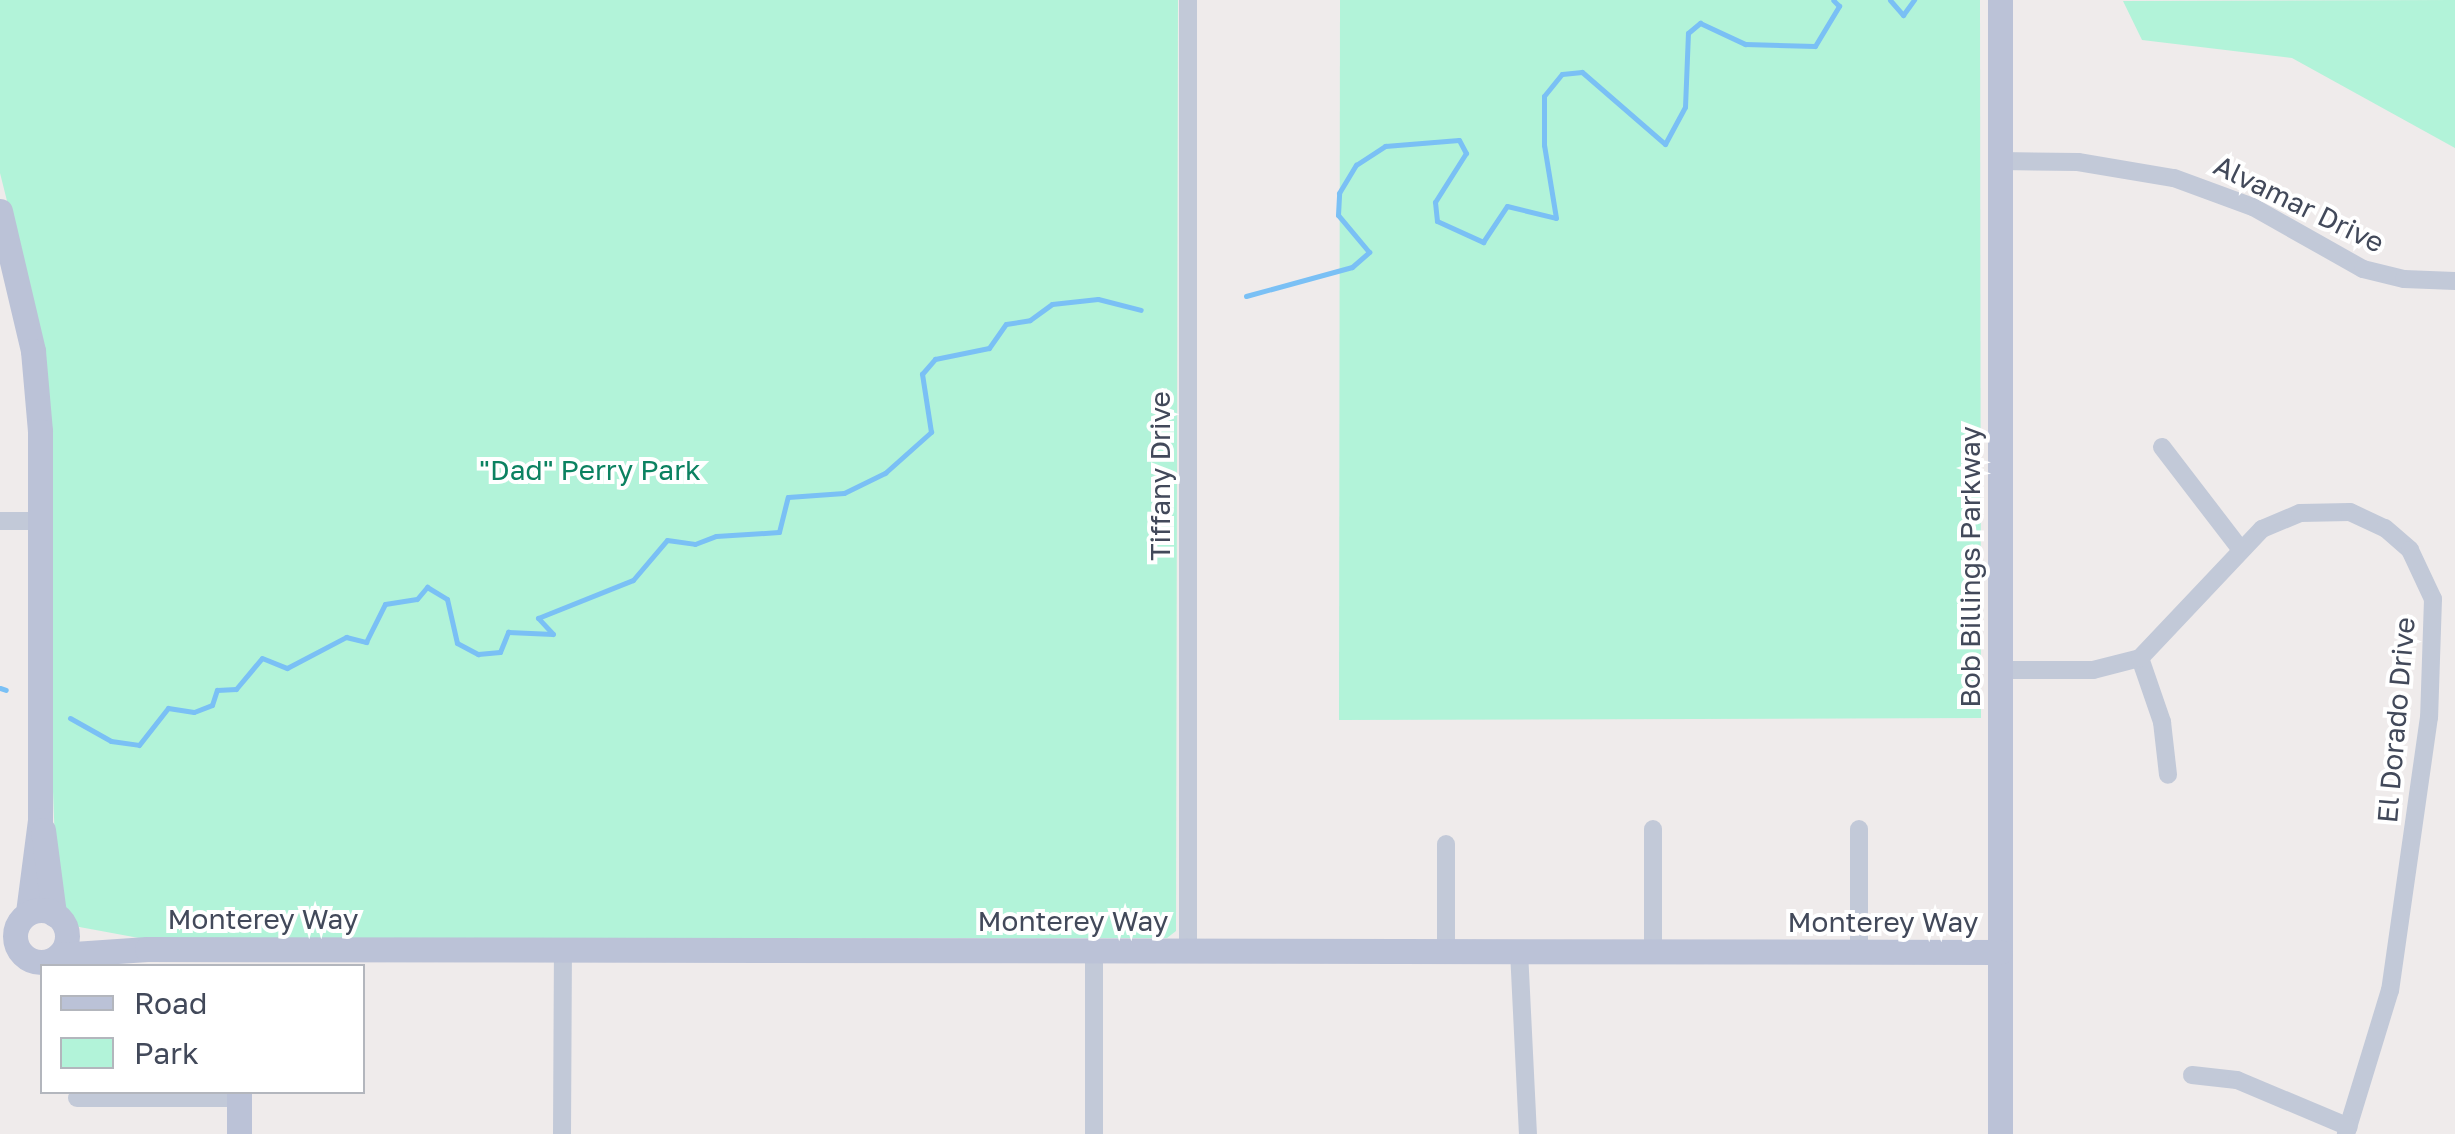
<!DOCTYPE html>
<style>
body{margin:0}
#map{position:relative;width:2455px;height:1134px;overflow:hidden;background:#efebeb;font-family:"Golos Text",sans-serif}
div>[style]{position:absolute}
.green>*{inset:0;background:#b2f3d9}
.stream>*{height:5px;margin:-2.5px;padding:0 2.5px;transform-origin:2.5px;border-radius:2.5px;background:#7ac0f5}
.street>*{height:18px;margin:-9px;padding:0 9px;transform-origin:9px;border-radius:9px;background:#c2c9d8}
.secondary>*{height:25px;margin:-12.5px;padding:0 12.5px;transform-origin:12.5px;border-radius:12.5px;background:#bbc2d7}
.secondary>.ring{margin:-12.5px;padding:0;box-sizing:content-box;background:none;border:25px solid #bbc2d7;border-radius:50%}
span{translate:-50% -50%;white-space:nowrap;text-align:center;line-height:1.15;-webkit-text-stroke:8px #fff;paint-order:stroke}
.street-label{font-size:28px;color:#42495a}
.park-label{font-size:28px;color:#0c8261}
.legend{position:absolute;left:40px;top:964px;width:325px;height:130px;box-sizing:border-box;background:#fff;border:2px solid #b3b6bd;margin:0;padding:12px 18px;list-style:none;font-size:30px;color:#42495a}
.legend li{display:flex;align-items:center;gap:20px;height:50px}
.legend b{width:50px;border:2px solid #b3b6bd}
</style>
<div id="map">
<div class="green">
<i style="clip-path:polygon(0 0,1178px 0,1176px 931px,1167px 938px,139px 938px,74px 926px,57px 897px,35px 313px,0 173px)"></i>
<i style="clip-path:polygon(1340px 0,1980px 0,1981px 718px,1339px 720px)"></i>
<i style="clip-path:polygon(2455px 0,2455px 148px,2292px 58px,2142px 40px,2123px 1px)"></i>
</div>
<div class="stream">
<i style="left:1890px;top:0;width:20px;rotate:49deg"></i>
<i style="left:1903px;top:15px;width:19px;rotate:-54deg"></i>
<i style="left:1246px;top:296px;width:110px;rotate:-15.3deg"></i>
<i style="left:1352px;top:267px;width:23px;rotate:-41deg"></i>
<i style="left:1369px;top:252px;width:48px;rotate:-130deg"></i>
<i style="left:1338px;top:215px;width:22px;rotate:-87deg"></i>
<i style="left:1339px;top:193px;width:33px;rotate:-59deg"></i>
<i style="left:1356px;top:165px;width:35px;rotate:-33deg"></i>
<i style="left:1385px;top:146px;width:74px;rotate:-4.6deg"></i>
<i style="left:1459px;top:140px;width:15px;rotate:62deg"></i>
<i style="left:1466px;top:153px;width:58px;rotate:122.3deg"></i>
<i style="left:1435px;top:202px;width:19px;rotate:84deg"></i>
<i style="left:1437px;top:221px;width:51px;rotate:24.5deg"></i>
<i style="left:1483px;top:242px;width:43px;rotate:-56.3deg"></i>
<i style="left:1507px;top:206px;width:50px;rotate:13.8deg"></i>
<i style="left:1556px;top:218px;width:74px;rotate:-99.3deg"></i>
<i style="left:1544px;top:145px;width:49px;rotate:-90deg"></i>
<i style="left:1544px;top:96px;width:28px;rotate:-51deg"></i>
<i style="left:1562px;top:74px;width:20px;rotate:-6deg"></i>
<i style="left:1582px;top:72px;width:110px;rotate:40.9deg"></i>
<i style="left:1665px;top:144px;width:42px;rotate:-61.6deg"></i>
<i style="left:1685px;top:107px;width:74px;rotate:-87.7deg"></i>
<i style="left:1688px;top:33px;width:16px;rotate:-40deg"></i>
<i style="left:1700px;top:23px;width:50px;rotate:25deg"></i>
<i style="left:1745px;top:44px;width:70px;rotate:1.6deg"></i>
<i style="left:1815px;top:46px;width:47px;rotate:-59deg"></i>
<i style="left:1839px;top:6px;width:8px;rotate:-135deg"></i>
<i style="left:0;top:688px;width:6px;rotate:18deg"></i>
<i style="left:70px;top:718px;width:47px;rotate:29.3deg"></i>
<i style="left:111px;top:741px;width:28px;rotate:8deg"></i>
<i style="left:139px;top:745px;width:47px;rotate:-51.9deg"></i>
<i style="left:168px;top:708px;width:26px;rotate:9deg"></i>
<i style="left:194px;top:712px;width:19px;rotate:-21deg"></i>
<i style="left:212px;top:705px;width:16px;rotate:-72deg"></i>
<i style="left:217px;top:690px;width:19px;rotate:-3deg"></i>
<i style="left:236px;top:689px;width:40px;rotate:-50deg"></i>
<i style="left:262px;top:658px;width:27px;rotate:22deg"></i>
<i style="left:287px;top:668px;width:67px;rotate:-27.7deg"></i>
<i style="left:346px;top:637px;width:21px;rotate:14deg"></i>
<i style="left:366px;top:642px;width:42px;rotate:-63.4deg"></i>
<i style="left:385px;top:604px;width:32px;rotate:-9deg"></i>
<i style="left:417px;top:599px;width:16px;rotate:-50deg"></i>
<i style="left:427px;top:587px;width:23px;rotate:31deg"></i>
<i style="left:447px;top:599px;width:45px;rotate:77.2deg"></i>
<i style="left:457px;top:643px;width:24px;rotate:28deg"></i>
<i style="left:478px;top:654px;width:22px;rotate:-5deg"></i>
<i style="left:500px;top:652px;width:22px;rotate:-68deg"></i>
<i style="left:508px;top:632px;width:45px;rotate:2.5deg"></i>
<i style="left:553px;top:634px;width:22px;rotate:-133deg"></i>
<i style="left:538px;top:618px;width:102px;rotate:-21.8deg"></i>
<i style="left:633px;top:580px;width:52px;rotate:-49.6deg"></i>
<i style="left:667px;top:540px;width:28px;rotate:8deg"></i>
<i style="left:695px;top:544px;width:22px;rotate:-21deg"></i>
<i style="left:716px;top:536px;width:63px;rotate:-3.6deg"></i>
<i style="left:779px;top:532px;width:36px;rotate:-76deg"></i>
<i style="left:788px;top:497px;width:56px;rotate:-4.1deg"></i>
<i style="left:844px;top:493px;width:46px;rotate:-26deg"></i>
<i style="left:885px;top:473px;width:62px;rotate:-41.7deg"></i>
<i style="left:931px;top:432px;width:59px;rotate:-98.8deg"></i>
<i style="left:922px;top:374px;width:20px;rotate:-49deg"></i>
<i style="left:935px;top:359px;width:55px;rotate:-11.5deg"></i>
<i style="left:989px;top:348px;width:29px;rotate:-55deg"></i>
<i style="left:1006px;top:324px;width:24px;rotate:-9deg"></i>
<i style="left:1030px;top:320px;width:27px;rotate:-36deg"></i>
<i style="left:1052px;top:304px;width:46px;rotate:-6.2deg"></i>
<i style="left:1098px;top:299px;width:44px;rotate:14.3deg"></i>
</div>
<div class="street">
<i style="left:1188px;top:0;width:951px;rotate:90deg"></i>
<i style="left:2000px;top:161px;width:78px;rotate:0.7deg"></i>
<i style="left:2078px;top:162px;width:97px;rotate:9.5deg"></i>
<i style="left:2174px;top:178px;width:84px;rotate:20.2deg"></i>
<i style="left:2253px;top:207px;width:126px;rotate:29.4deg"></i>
<i style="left:2363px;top:269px;width:42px;rotate:13.7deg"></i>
<i style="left:2404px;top:279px;width:51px;rotate:2.2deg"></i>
<i style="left:2162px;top:447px;width:130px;rotate:52.5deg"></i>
<i style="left:0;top:521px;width:40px"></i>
<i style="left:2140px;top:658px;width:68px;rotate:71deg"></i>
<i style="left:2162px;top:722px;width:53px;rotate:83.5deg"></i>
<i style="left:2000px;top:670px;width:93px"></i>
<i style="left:2093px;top:670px;width:49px;rotate:-14.3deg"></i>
<i style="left:2140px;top:658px;width:178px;rotate:-46.6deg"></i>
<i style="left:2262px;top:529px;width:41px;rotate:-22.8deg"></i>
<i style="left:2300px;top:513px;width:50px;rotate:-1.1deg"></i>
<i style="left:2350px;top:512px;width:38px;rotate:25deg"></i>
<i style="left:2385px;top:528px;width:33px;rotate:41deg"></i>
<i style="left:2410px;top:550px;width:54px;rotate:64.9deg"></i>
<i style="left:2433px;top:599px;width:118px;rotate:91.9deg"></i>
<i style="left:2429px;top:717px;width:276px;rotate:98.1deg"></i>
<i style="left:2390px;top:990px;width:151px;rotate:107deg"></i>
<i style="left:1094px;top:951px;width:183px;rotate:90deg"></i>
<i style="left:1446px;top:951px;width:107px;rotate:-90deg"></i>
<i style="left:1519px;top:951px;width:183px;rotate:87.2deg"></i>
<i style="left:1653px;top:952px;width:123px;rotate:-90deg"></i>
<i style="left:1859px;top:952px;width:123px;rotate:-90deg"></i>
<i style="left:2192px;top:1075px;width:45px;rotate:6.3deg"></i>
<i style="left:2237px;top:1080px;width:121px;rotate:22.8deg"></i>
<i style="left:77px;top:1098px;width:162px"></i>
<i style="left:562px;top:1134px;width:184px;rotate:-89.7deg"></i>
</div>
<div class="secondary">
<i style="left:2000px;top:0;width:1134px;rotate:90deg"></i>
<i style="left:0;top:211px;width:144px;rotate:76.7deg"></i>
<i style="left:33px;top:351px;width:80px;rotate:85deg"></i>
<i style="left:40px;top:431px;width:389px;rotate:90deg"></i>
<i style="left:40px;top:820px;width:94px;rotate:97.4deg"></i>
<i style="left:43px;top:830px;width:85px;rotate:82.5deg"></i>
<i class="ring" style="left:15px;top:910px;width:27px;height:27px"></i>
<i style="left:59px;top:955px;width:88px;rotate:-3.9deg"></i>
<i style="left:147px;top:949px;width:1853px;rotate:0.09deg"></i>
<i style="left:239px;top:1092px;width:42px;rotate:90deg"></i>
</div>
<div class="street-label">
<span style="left:2299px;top:204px;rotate:26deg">Alvamar Drive</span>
<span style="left:1160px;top:476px;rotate:-90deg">Tiffany Drive</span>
<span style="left:1970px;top:567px;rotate:-90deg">Bob Billings Parkway</span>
<span style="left:2396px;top:720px;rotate:-85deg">El Dorado Drive</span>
<span style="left:263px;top:919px">Monterey Way</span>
<span style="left:1073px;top:921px">Monterey Way</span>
<span style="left:1883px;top:922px">Monterey Way</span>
</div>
<div class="park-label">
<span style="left:590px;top:470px">"Dad" Perry Park</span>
</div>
<ul class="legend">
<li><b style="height:12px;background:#bbc2d7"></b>Road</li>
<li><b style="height:28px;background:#b2f3d9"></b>Park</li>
</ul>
</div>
